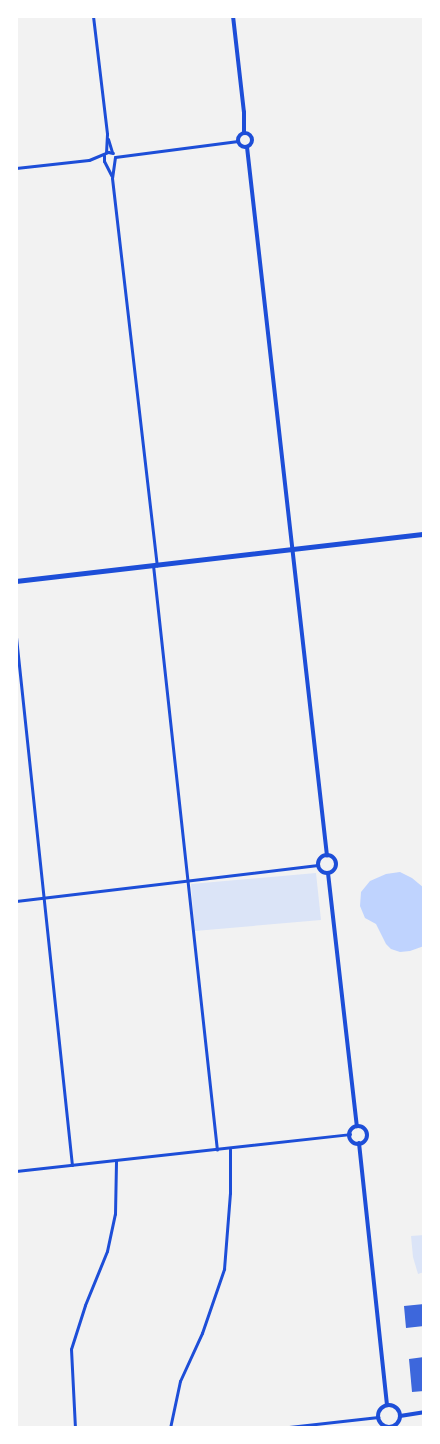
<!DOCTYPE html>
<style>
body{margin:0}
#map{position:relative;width:440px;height:1444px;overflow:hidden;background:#f2f2f2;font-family:Figtree,sans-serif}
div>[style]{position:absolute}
.green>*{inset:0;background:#dbe4f7}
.water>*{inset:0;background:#bfd3fe}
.building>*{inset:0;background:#3d67dc}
.minor>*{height:3px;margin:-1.5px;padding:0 1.5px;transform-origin:1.5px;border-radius:1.5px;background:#1d4ed8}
.tertiary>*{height:4px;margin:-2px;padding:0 2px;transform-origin:2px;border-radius:2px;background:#1d4ed8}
.tertiary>.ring{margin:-2px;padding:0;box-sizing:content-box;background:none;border:4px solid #1d4ed8;border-radius:50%}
.secondary>*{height:4.5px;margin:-2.25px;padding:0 2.25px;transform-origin:2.25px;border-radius:2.25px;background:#1d4ed8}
span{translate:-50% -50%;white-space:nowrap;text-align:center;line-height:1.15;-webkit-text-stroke:4px #fff;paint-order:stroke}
.frame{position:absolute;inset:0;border:18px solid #fff;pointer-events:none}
</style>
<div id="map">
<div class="green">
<i style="clip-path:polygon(316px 873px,321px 920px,195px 931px,191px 884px)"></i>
<i style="clip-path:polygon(424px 1235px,424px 1272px,418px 1274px,413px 1257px,411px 1236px)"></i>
</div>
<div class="water">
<i style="clip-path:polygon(400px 872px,412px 878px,424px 888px,424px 946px,410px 951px,400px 952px,391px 949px,386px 944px,376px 924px,365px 918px,360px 906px,361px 892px,370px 881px,386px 874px)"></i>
</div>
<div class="building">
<i style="clip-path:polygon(424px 1304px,424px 1326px,406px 1328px,404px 1306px)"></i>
<i style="clip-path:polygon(424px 1357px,424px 1391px,412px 1392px,409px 1359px)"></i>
</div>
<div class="minor">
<i style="left:93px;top:16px;width:119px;rotate:83.2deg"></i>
<i style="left:107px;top:134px;width:18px;rotate:93deg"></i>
<i style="left:108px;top:139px;width:14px;rotate:73deg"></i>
<i style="left:104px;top:155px;width:6px;rotate:90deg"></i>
<i style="left:104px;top:161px;width:16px;rotate:63deg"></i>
<i style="left:115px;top:157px;width:21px;rotate:98deg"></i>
<i style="left:112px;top:178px;width:390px;rotate:83.4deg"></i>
<i style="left:115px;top:157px;width:124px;rotate:-7.4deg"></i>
<i style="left:16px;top:168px;width:73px;rotate:-6.3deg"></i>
<i style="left:89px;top:160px;width:21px;rotate:-23deg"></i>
<i style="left:108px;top:152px;width:5px;rotate:11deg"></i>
<i style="left:153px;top:565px;width:588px;rotate:83.76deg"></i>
<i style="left:16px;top:637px;width:531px;rotate:83.95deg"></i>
<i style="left:16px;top:901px;width:304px;rotate:-6.8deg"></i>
<i style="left:16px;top:1171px;width:336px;rotate:-6.3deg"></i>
<i style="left:75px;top:1428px;width:79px;rotate:-92.9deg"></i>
<i style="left:71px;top:1349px;width:46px;rotate:-72.3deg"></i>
<i style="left:85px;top:1305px;width:58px;rotate:-67.8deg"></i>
<i style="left:107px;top:1251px;width:38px;rotate:-78deg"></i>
<i style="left:115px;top:1214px;width:53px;rotate:-88.9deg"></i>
<i style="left:170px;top:1428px;width:48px;rotate:-78deg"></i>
<i style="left:180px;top:1381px;width:53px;rotate:-65.4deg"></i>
<i style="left:202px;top:1333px;width:68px;rotate:-71deg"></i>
<i style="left:224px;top:1269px;width:76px;rotate:-85.5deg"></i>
<i style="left:230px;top:1193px;width:44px;rotate:-90deg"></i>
<i style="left:280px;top:1428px;width:99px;rotate:-6.4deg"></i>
</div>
<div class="tertiary">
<i style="left:233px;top:16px;width:97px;rotate:83.5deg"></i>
<i style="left:244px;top:112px;width:21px;rotate:90deg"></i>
<i class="ring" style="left:238px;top:133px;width:10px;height:10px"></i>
<i style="left:247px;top:147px;width:713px;rotate:83.56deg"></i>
<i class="ring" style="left:318px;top:855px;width:14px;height:14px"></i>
<i style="left:328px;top:873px;width:255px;rotate:83.5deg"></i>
<i class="ring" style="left:349px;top:1126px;width:14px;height:14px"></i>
<i style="left:359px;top:1143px;width:263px;rotate:83.9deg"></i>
<i class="ring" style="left:378px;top:1405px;width:18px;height:18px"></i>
<i style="left:400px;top:1416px;width:24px;rotate:-9deg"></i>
</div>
<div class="secondary">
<i style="left:16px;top:581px;width:411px;rotate:-6.6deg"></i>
</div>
<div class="frame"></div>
</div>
